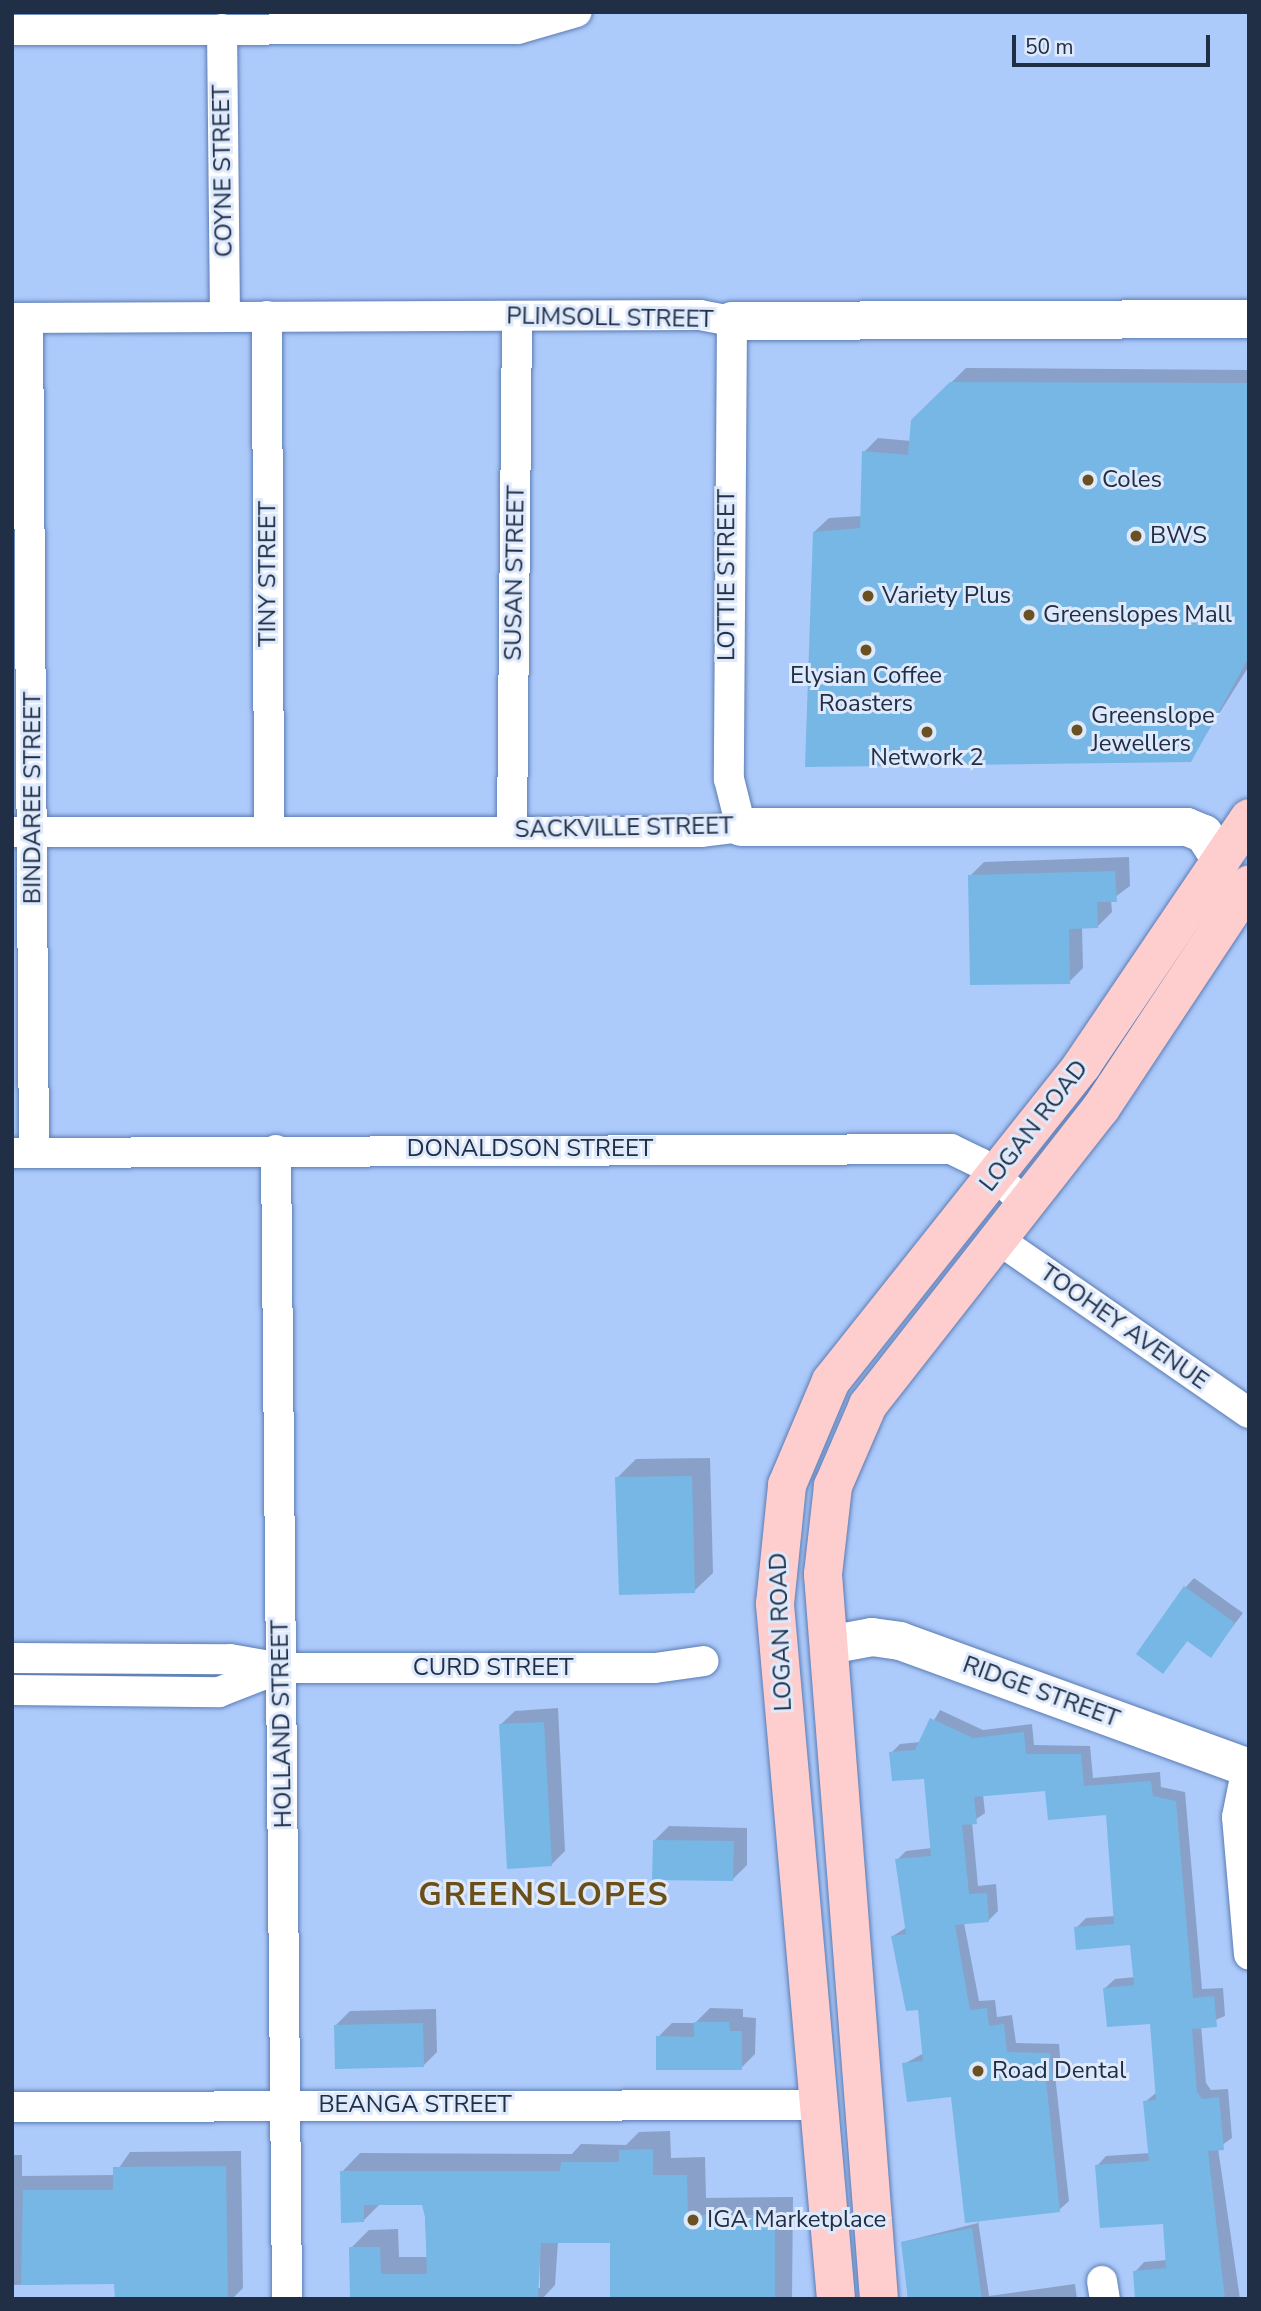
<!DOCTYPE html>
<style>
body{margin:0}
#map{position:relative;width:1261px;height:2311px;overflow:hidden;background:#accafa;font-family:"Nunito Sans",sans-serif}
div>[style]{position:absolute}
.shadow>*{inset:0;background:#0003}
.building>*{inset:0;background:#76b7e5}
.roads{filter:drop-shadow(0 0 2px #5b7cb4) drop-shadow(0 0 2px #5b7cb4)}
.street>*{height:30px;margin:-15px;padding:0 15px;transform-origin:15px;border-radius:15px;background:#fff}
.secondary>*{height:38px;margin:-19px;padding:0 19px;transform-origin:19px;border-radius:19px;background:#fff}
.primary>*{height:38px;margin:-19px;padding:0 19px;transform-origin:19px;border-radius:19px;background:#fecece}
.dots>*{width:19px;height:19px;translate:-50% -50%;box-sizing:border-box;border:4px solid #dee9fc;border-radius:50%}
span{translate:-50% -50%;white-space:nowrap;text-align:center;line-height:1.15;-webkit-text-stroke:6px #dee9fc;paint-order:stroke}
.street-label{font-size:24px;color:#202f46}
.poi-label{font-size:24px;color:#202f46}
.left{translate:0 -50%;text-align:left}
.district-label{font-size:32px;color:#6b4f18;font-weight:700;letter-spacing:2px}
.frame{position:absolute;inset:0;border:14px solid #202f46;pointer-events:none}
.scale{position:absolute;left:1012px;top:35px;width:198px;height:32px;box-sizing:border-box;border:4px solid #202f46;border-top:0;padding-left:9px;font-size:21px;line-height:24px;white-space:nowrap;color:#202f46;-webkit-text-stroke:5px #dee9fc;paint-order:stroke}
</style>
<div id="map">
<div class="shadow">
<i style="clip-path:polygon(966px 368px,1249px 370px,1249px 666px,1190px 760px,814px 532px,829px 518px,862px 516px,864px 452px,878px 438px,911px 441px,913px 420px)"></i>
<i style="clip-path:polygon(1129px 857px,1130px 886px,1111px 900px,1112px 912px,1098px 926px,1082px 927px,1083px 968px,1069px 982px,970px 876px,984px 862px)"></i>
<i style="clip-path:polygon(710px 1458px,713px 1573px,694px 1591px,617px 1478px,636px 1459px)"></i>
<i style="clip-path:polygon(1194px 1578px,1243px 1613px,1211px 1655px,1188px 1640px,1163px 1672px,1185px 1588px)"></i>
<i style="clip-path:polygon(558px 1708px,565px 1851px,551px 1865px,500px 1725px,515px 1711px)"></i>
<i style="clip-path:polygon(940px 1710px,983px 1730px,1032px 1724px,1034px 1745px,1090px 1746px,1093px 1778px,1160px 1772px,1161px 1787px,1185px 1792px,1202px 1989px,1223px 1988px,1225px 2016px,1201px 2026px,1206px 2083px,1211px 2090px,1228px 2089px,1232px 2138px,1218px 2148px,1240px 2299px,1140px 2299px,1135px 2272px,1144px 2262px,1167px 2260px,1164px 2222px,1097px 2166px,1106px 2156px,1150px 2153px,1145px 2102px,1157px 2092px,1151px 2022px,1105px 1988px,1115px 1979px,1135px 1977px,1132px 1943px,1076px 1928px,1086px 1918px,1115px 1916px,1108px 1813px,1047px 1789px,983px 1794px,985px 1813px,972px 1822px,978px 1886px,996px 1884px,998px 1911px,988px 1921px,964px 1923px,979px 2001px,995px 2000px,997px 2017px,1012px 2015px,1016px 2043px,1059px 2044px,1061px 2069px,1055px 2075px,1069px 2201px,1059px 2210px,978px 2220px,989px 2296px,1075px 2284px,1077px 2299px,908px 2299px,902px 2242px,978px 2223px,953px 2095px,904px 2064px,924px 2053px,920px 2008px,893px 1936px,907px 1927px,897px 1860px,906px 1851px,932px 1848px,925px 1777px,891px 1753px,900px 1744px,921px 1742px)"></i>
<i style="clip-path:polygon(669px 1826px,747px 1828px,747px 1865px,733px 1879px,655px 1840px)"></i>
<i style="clip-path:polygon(710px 2008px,743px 2009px,743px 2017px,756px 2018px,755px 2054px,741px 2068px,658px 2037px,672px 2023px,695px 2023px)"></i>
<i style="clip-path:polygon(436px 2009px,437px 2052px,423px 2066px,336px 2025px,350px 2011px)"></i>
<i style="clip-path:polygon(evenodd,670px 2131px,671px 2158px,705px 2157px,706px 2198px,793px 2197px,792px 2299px,612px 2299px,612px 2241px,558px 2241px,555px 2285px,542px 2299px,351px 2299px,351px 2248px,369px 2230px,398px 2229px,399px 2257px,428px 2257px,424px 2203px,380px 2204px,363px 2221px,342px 2172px,360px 2153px,572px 2154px,581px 2144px,626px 2145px,639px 2132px,670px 2131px,540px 2234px,540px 2288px,537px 2288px,540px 2234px)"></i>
<i style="clip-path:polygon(241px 2151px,243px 2288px,232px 2299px,116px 2299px,116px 2283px,12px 2285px,12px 2155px,22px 2155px,22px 2176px,114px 2175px,130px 2152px)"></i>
</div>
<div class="building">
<i style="clip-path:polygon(950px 382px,1249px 383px,1249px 657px,1191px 762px,805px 767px,813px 532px,860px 528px,862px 451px,908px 455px,911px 420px)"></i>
<i style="clip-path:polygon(1115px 871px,1117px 902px,1097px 902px,1098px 928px,1069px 929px,1070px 984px,970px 985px,968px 875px)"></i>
<i style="clip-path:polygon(692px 1476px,695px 1593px,619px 1595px,615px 1477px)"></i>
<i style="clip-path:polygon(1184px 1586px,1235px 1623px,1211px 1658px,1187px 1641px,1163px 1674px,1136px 1654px)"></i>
<i style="clip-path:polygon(930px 1718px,973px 1738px,1024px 1732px,1026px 1754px,1081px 1754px,1084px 1786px,1151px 1781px,1153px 1796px,1176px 1801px,1193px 1998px,1214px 1996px,1217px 2027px,1192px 2029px,1197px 2092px,1202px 2099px,1219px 2097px,1224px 2150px,1208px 2151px,1225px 2299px,1135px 2299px,1133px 2271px,1166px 2268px,1163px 2224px,1100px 2228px,1095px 2165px,1149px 2161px,1143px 2101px,1156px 2100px,1150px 2024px,1107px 2027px,1103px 1988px,1134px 1985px,1130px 1945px,1076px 1950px,1074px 1927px,1114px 1924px,1106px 1815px,1048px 1820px,1045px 1791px,974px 1797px,977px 1824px,962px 1825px,969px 1894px,987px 1893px,989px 1922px,955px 1925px,970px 2010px,987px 2008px,989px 2026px,1004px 2024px,1007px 2052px,1050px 2053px,1053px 2080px,1046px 2080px,1060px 2212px,965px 2223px,951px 2097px,907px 2102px,902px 2063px,923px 2061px,918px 2010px,906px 2011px,891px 1936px,906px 1934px,895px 1859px,931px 1856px,924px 1779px,892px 1781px,889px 1752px,915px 1750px)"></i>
<i style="clip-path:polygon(544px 1722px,552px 1866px,507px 1869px,499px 1724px)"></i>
<i style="clip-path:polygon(653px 1840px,734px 1841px,733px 1881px,652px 1880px)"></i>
<i style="clip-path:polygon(694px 2022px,729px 2022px,730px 2031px,742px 2031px,742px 2070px,656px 2070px,656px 2036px,694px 2037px)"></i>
<i style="clip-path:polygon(423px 2023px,424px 2067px,335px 2069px,334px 2025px)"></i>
<i style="clip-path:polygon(653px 2149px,653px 2175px,687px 2175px,688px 2215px,775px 2215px,775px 2299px,610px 2299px,610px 2243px,541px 2243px,538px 2299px,350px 2299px,349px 2247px,380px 2247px,381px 2274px,427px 2274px,425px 2217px,422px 2205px,364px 2205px,364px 2222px,341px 2223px,340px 2171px,560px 2171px,561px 2162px,619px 2162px,619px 2150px)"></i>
<i style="clip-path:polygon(226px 2166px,228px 2299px,115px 2299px,114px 2284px,21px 2285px,23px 2190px,113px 2190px,113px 2167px)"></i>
<i style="clip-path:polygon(972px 2228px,982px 2299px,908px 2299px,901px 2242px)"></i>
</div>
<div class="roads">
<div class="street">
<i style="left:222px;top:29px;width:284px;rotate:89.4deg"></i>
<i style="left:12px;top:30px;width:506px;rotate:-0.11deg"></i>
<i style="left:518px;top:29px;width:61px;rotate:-16.1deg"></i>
<i style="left:267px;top:316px;width:516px;rotate:89.78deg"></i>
<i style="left:12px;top:318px;width:688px;rotate:-0.25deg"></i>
<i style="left:700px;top:315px;width:33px;rotate:11deg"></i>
<i style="left:732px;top:321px;width:458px;rotate:90.4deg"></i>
<i style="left:729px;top:779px;width:49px;rotate:76deg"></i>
<i style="left:741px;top:827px;width:39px;rotate:173deg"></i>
<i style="left:702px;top:832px;width:690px;rotate:180deg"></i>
<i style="left:28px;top:318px;width:835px;rotate:89.59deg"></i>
<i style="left:512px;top:830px;width:513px;rotate:-89.44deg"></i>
<i style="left:276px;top:1150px;width:1149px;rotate:89.45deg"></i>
<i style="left:12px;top:1153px;width:939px;rotate:-0.24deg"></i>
<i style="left:951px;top:1149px;width:32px;rotate:26deg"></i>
<i style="left:980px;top:1163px;width:64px;rotate:41.2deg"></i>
<i style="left:999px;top:1240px;width:304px;rotate:34.7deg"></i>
<i style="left:12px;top:1658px;width:218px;rotate:0.3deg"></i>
<i style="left:230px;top:1659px;width:52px;rotate:10deg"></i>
<i style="left:281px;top:1668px;width:374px"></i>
<i style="left:655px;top:1668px;width:49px;rotate:-8.1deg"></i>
<i style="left:12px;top:1690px;width:207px;rotate:0.6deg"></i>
<i style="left:219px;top:1692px;width:66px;rotate:-21.2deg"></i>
<i style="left:1247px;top:1767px;width:51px;rotate:101.3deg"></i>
<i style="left:1237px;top:1817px;width:138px;rotate:85deg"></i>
<i style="left:12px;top:2107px;width:805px;rotate:-0.14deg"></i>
<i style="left:1102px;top:2281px;width:18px;rotate:81deg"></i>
</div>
<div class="secondary">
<i style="left:732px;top:321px;width:517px;rotate:-0.22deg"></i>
<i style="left:741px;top:827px;width:446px"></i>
<i style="left:1187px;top:827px;width:18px;rotate:22deg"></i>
<i style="left:1204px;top:834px;width:31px;rotate:57deg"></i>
<i style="left:829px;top:1645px;width:44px;rotate:-10.5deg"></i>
<i style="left:872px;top:1637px;width:28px;rotate:8deg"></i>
<i style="left:900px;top:1641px;width:371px;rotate:20deg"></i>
</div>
<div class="primary">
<i style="left:836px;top:2299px;width:698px;rotate:-95.02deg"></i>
<i style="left:775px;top:1604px;width:120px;rotate:-84.2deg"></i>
<i style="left:787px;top:1485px;width:113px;rotate:-67.1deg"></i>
<i style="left:831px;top:1381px;width:404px;rotate:-51.5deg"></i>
<i style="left:1082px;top:1065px;width:298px;rotate:-55.9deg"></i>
<i style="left:879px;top:2299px;width:727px;rotate:-94.42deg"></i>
<i style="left:823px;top:1574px;width:89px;rotate:-83.5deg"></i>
<i style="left:833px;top:1486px;width:88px;rotate:-66.6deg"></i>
<i style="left:868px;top:1405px;width:377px;rotate:-51.9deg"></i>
<i style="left:1101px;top:1108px;width:268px;rotate:-56.5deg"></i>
</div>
</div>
<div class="dots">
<i style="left:1088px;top:480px;background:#6b5122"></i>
<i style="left:1136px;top:536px;background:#6b5122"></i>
<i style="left:868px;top:596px;background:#6b5122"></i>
<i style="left:1029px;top:615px;background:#6b5122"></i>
<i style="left:866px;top:650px;background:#6b5122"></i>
<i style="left:1077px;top:730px;background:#6b5122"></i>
<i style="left:927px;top:732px;background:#6b5122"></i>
<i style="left:978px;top:2071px;background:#6b5122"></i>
<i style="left:693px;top:2220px;background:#6b5122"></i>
</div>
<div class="street-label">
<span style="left:223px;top:171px;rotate:-91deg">COYNE STREET</span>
<span style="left:610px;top:318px;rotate:1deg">PLIMSOLL STREET</span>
<span style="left:515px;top:573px;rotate:-89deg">SUSAN STREET</span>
<span style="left:268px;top:574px;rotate:-90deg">TINY STREET</span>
<span style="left:727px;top:575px;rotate:-90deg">LOTTIE STREET</span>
<span style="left:33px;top:798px;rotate:-90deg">BINDAREE STREET</span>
<span style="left:624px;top:828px;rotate:-1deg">SACKVILLE STREET</span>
<span style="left:1034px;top:1126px;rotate:-52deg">LOGAN ROAD</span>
<span style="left:530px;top:1149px">DONALDSON STREET</span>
<span style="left:1124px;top:1327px;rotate:35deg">TOOHEY AVENUE</span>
<span style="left:781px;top:1632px;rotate:-92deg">LOGAN ROAD</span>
<span style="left:493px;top:1668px">CURD STREET</span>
<span style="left:1041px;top:1692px;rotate:20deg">RIDGE STREET</span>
<span style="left:282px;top:1724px;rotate:-91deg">HOLLAND STREET</span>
<span style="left:415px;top:2105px">BEANGA STREET</span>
</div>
<div class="poi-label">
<span class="left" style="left:1102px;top:480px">Coles</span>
<span class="left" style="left:1150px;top:536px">BWS</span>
<span class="left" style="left:882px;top:596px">Variety Plus</span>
<span class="left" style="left:1043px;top:615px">Greenslopes Mall</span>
<span style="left:866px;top:690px">Elysian Coffee<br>Roasters</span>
<span class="left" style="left:1091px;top:730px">Greenslope<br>Jewellers</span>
<span style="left:927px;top:758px">Network 2</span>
<span class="left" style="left:992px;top:2071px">Road Dental</span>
<span class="left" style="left:707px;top:2220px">IGA Marketplace</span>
</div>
<div class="district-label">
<span style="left:544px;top:1895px">GREENSLOPES</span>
</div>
<div class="frame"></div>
<div class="scale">50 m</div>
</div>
